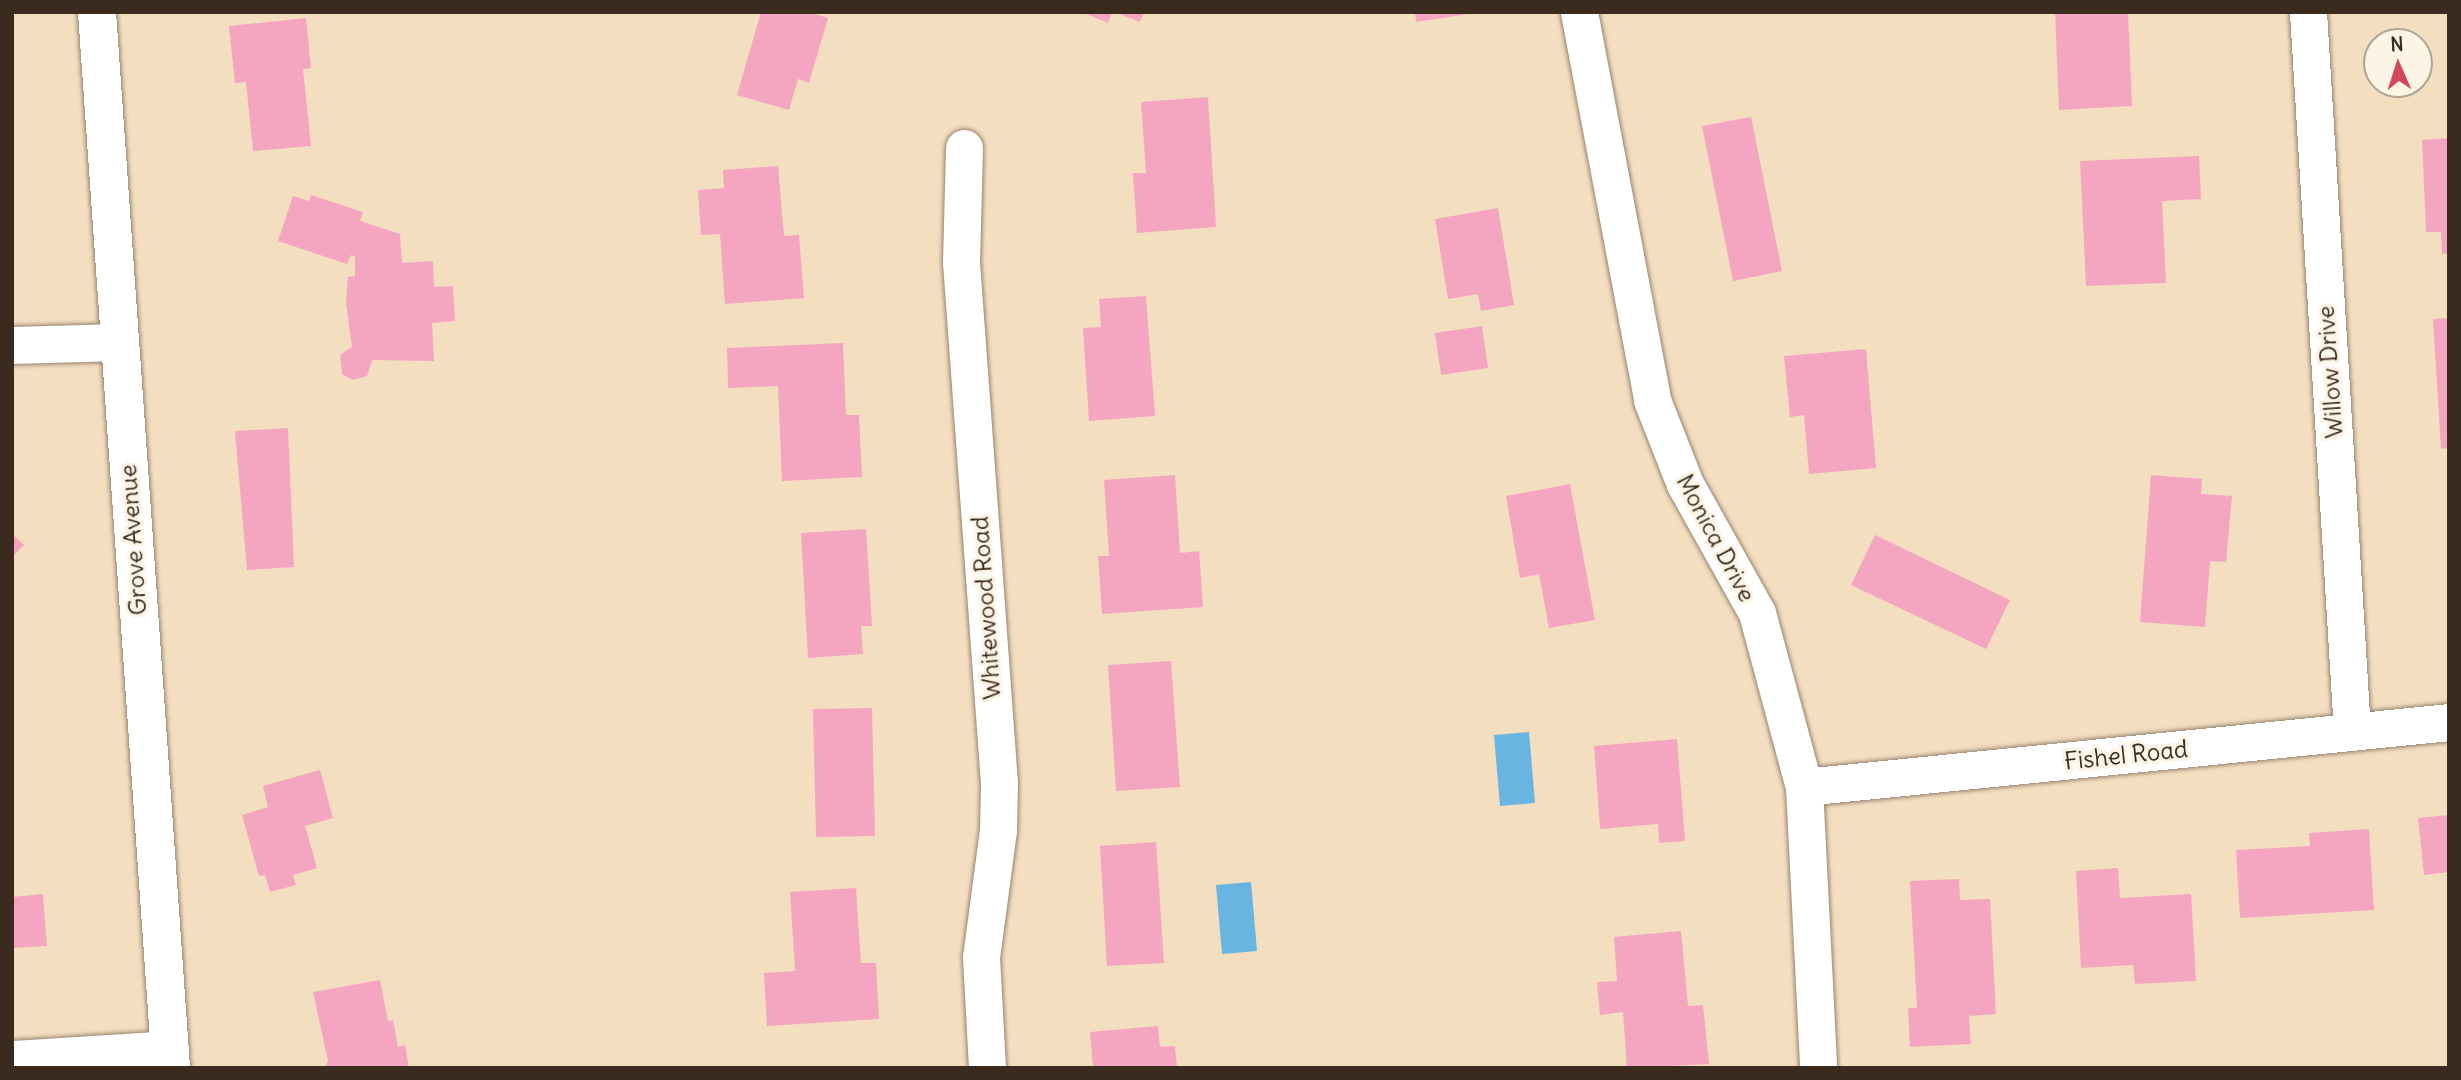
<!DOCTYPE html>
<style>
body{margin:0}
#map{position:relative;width:2461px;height:1080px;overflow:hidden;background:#f3dec0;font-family:Delius,sans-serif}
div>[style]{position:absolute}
.water>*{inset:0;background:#68b5e2}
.building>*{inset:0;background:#f4a6c1}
.roads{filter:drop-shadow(0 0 2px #97846f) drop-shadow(0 0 2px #97846f)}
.street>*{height:37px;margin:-18.5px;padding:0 18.5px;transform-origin:18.5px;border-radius:18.5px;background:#fff}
.secondary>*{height:38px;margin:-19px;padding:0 19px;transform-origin:19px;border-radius:19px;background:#fff}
span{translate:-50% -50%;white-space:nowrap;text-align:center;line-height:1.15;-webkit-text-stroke:7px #fcf5e5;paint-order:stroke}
.street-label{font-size:24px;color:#3b2a1e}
.frame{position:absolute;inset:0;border:14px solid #3b2a1e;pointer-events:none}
.north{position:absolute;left:2363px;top:28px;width:70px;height:70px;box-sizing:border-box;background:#fcf5e5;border:2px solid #afa495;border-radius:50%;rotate:357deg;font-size:19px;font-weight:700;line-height:28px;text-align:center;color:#3b2a1e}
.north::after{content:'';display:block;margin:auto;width:24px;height:32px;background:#d1495b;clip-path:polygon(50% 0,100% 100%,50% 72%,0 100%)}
</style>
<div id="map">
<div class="water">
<i style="clip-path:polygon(1529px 732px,1535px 803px,1500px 806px,1494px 735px)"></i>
<i style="clip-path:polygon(1251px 882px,1257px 951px,1222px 954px,1216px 885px)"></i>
</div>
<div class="building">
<i style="clip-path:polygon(761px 12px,808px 12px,828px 18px,809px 83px,798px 79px,789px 110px,737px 95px)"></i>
<i style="clip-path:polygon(1082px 12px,1112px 12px,1108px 23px)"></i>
<i style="clip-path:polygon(1115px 12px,1144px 12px,1140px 22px)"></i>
<i style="clip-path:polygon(1415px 12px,1468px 12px,1468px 14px,1416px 22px)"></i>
<i style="clip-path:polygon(2055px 12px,2128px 12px,2132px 106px,2059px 110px)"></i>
<i style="clip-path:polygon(306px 18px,311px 68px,303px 69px,311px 146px,253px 151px,246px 82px,235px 83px,229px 26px)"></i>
<i style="clip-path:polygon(1208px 97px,1216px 227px,1137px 233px,1133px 173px,1146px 173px,1141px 102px)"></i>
<i style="clip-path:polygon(1751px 117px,1782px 271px,1733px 281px,1702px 126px)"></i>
<i style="clip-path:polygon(2449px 138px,2449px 254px,2442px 254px,2441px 232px,2426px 232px,2422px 140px)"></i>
<i style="clip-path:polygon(2199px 156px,2201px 199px,2162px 201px,2166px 283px,2086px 286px,2080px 161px)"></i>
<i style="clip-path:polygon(778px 166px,784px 236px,799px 235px,804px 298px,725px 304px,720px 234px,701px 235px,698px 190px,724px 188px,723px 170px)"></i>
<i style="clip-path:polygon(311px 195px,363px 212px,360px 221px,400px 234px,402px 263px,433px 261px,434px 287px,453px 286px,455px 321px,432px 323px,434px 361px,372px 360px,367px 376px,353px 380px,342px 374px,340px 355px,352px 347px,346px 303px,348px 277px,355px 276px,355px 257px,351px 255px,347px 264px,278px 241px,293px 196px,309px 201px)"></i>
<i style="clip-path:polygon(1498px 208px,1514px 305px,1481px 311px,1478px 294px,1448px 299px,1435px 219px)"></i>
<i style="clip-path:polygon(1146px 296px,1155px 416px,1089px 421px,1083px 328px,1101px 327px,1099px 299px)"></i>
<i style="clip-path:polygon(2449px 318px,2449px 448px,2441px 449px,2433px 319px)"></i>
<i style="clip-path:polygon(1482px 326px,1488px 368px,1441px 375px,1435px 333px)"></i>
<i style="clip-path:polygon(843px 343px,846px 415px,859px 415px,862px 477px,782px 481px,778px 386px,728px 388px,727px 348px)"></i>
<i style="clip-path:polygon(1866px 349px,1876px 468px,1809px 474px,1804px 415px,1790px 417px,1784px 356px)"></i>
<i style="clip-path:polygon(288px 428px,294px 567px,247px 570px,235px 431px)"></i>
<i style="clip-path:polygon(1175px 475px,1180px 553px,1199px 551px,1203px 607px,1102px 614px,1098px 556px,1109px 556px,1104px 480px)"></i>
<i style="clip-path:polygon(2151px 475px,2202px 479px,2201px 494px,2232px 496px,2226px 562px,2210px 561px,2205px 627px,2140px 622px)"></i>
<i style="clip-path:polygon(1570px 484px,1595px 620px,1549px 628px,1539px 574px,1520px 578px,1506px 496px)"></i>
<i style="clip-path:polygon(866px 529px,872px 626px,861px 626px,863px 654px,808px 658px,801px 533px)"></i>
<i style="clip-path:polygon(12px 534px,24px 545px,12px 557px)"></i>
<i style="clip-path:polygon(1875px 535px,2010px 600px,1986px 649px,1851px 585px)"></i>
<i style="clip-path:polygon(1171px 661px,1180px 787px,1116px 791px,1108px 665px)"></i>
<i style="clip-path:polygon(872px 708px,875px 836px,816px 837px,813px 709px)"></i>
<i style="clip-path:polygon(1677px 739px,1685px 841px,1659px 843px,1658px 824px,1600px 829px,1594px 746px)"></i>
<i style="clip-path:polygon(320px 770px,333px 818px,305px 826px,317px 868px,293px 875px,296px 885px,270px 892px,265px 875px,259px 876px,242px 815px,268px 807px,263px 786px)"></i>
<i style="clip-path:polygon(2449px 815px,2449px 872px,2424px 875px,2418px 818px)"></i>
<i style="clip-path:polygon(2369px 829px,2374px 910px,2240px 918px,2236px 850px,2310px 846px,2309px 833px)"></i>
<i style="clip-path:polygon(1156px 842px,1164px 963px,1107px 966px,1100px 846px)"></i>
<i style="clip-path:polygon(2118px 868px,2120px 898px,2191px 894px,2196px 981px,2135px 984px,2133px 965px,2081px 968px,2076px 871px)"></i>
<i style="clip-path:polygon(1959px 879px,1960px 900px,1990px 899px,1996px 1014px,1969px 1016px,1971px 1044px,1910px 1047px,1908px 1008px,1917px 1008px,1910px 881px)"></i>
<i style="clip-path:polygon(856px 888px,861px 963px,876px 963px,879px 1019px,767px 1026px,764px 973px,795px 971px,790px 892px)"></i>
<i style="clip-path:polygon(43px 894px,47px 946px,12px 948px,12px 897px)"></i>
<i style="clip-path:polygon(1681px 931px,1688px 1006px,1703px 1005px,1709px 1064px,1627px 1068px,1623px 1012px,1600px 1015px,1597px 982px,1617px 981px,1614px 937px)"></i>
<i style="clip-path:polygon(380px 980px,388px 1021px,393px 1020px,398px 1047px,405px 1045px,409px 1068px,325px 1068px,328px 1061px,313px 992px)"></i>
<i style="clip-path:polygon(1158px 1026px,1160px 1047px,1175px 1046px,1177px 1068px,1093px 1068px,1090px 1032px)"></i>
</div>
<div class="roads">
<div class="street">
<i style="left:1579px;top:12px;width:395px;rotate:79.3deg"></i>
<i style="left:1652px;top:400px;width:90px;rotate:68.6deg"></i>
<i style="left:1685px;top:484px;width:148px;rotate:60.8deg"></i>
<i style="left:1757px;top:613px;width:180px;rotate:74.9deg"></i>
<i style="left:1804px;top:787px;width:281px;rotate:87.1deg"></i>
<i style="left:2308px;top:12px;width:721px;rotate:86.5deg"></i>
<i style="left:964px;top:148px;width:114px;rotate:91.5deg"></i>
<i style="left:961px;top:262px;width:522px;rotate:85.83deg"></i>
<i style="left:999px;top:783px;width:47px;rotate:91.2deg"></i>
<i style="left:998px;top:830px;width:128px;rotate:97.6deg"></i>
<i style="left:981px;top:957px;width:111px;rotate:86.9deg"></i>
<i style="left:12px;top:345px;width:107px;rotate:-1.6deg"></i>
<i style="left:1804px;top:787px;width:648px;rotate:-5.75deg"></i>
<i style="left:12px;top:1059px;width:158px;rotate:-3.6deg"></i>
</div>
<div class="secondary">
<i style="left:97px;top:12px;width:1059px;rotate:85.99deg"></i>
</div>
</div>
<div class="street-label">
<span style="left:2330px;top:372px;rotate:-94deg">Willow Drive</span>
<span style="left:1716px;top:538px;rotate:62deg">Monica Drive</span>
<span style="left:133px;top:540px;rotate:-94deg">Grove Avenue</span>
<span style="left:986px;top:608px;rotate:-94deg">Whitewood Road</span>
<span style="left:2126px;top:755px;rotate:-6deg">Fishel Road</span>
</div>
<div class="frame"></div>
<div class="north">N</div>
</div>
